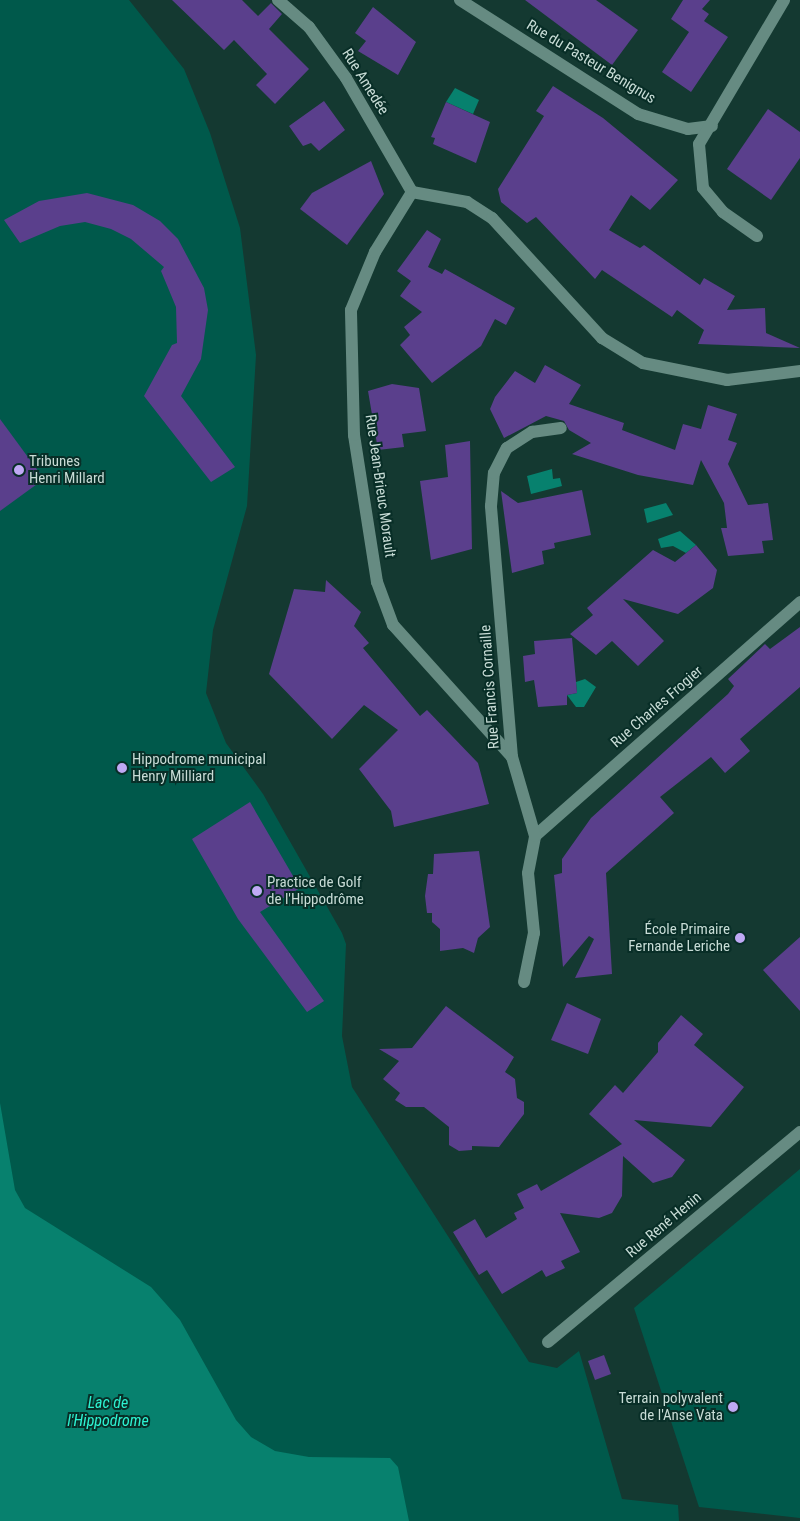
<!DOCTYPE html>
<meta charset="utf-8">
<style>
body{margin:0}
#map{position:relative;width:800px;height:1521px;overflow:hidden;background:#143931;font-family:"Roboto Condensed",sans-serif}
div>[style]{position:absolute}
.green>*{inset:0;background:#00594b}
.water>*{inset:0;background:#07816e}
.building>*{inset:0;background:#5a3f8c}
.minor>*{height:12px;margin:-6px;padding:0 6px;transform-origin:6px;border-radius:6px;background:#668b82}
.dots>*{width:14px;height:14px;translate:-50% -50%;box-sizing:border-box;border:2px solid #082e27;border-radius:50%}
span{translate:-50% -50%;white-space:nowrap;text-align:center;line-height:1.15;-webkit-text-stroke:4px #082e27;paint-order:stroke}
.street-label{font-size:15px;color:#c8dcd6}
.poi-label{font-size:15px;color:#c8dcd6}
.left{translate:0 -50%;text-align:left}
.right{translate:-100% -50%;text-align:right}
.water-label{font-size:16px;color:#2df3d2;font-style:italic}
</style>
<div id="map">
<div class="green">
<i style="clip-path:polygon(0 0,129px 0,184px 69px,210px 133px,240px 228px,256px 355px,247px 506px,213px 630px,206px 693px,226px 743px,263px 794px,342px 933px,346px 944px,342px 1036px,352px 1087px,529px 1362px,557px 1368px,579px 1351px,622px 1499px,678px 1505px,679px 1521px,0 1521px)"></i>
<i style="clip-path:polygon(800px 1169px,800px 1518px,699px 1507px,634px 1308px)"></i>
</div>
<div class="water">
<i style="clip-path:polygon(455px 88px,479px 100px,473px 114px,446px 102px)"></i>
<i style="clip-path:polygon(552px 469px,553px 479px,560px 478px,562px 486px,531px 494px,527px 476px)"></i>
<i style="clip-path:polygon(666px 503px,673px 515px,647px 523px,644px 509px)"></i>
<i style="clip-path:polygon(680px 531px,696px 545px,686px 553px,673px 546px,661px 548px,658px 539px)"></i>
<i style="clip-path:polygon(585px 679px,596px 687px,584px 707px,576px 707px,567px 695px,577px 693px,576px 682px)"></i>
<i style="clip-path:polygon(0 1103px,15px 1190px,25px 1208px,151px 1287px,180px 1320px,236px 1420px,251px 1437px,275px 1451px,309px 1457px,390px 1458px,398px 1467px,409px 1521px,0 1521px)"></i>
</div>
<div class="building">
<i style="clip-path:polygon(172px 0,242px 0,258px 16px,271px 3px,282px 14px,269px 29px,309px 69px,275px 104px,256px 85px,267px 74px,234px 40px,224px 50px)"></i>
<i style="clip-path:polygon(525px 0,596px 0,638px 30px,612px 65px)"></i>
<i style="clip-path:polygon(683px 0,710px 0,702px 9px,709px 14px,704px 21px,728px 37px,691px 92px,662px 72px,689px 32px,671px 19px)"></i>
<i style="clip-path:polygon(373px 7px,416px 42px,398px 75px,358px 51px,366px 41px,355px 33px)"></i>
<i style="clip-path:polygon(553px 86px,603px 118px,678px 180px,650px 210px,631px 195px,609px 230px,640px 248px,644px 245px,700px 285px,704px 278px,735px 296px,727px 310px,765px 308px,766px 333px,800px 348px,698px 344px,704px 330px,677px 310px,672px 317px,602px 270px,595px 279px,536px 217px,527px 223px,501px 202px,498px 189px,544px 116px,536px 111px)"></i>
<i style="clip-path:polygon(324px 101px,345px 130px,319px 151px,311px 143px,303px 146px,289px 126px)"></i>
<i style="clip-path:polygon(446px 102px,490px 122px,476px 163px,433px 144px,435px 138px,431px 137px)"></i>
<i style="clip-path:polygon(768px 109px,800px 132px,800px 158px,771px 200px,727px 169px)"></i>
<i style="clip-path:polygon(371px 161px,384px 194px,347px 245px,300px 209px,312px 193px)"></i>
<i style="clip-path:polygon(87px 193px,133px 205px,160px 221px,178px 239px,204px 288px,208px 310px,201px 359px,181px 396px,235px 467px,211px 482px,144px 396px,172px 345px,177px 343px,176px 307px,161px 271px,164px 267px,131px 239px,111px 229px,85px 222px,60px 226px,20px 243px,4px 220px,39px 201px)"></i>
<i style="clip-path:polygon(427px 230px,441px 239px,428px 267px,442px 274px,445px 269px,515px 308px,506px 325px,495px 319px,481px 346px,432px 383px,400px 345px,410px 335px,404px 327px,422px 312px,400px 296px,411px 281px,397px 271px)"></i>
<i style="clip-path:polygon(545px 365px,581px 385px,569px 404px,624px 423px,622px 430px,675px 450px,683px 424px,701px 429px,708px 405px,737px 414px,728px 440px,737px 443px,728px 464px,748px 505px,768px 503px,773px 540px,762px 541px,764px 553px,728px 556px,721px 528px,727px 528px,724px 503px,701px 460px,693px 485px,638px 475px,572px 454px,591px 443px,569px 430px,564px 421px,546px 416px,504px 438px,490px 409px,495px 397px,515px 371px,535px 383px)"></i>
<i style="clip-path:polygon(392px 384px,419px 388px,426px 431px,402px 434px,404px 447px,378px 450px,368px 391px)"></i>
<i style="clip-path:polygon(0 419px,44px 479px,0 511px)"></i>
<i style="clip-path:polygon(470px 441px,472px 549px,431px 560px,420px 481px,448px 477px,445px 445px)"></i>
<i style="clip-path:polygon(582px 490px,591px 535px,554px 543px,555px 548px,542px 551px,544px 564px,512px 573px,501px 491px,518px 503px)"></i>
<i style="clip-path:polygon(696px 545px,717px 570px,713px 588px,678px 614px,623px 599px,664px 641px,638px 666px,612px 641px,596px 655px,570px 634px,593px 615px,587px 608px,653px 550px,675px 562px)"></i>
<i style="clip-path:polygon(326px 580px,361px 612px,354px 626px,369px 643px,363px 648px,420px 716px,427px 710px,478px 763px,489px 804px,394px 827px,391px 811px,359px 769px,398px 730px,364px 705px,332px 739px,269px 674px,294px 589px,325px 592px)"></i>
<i style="clip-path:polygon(800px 627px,800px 687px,740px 739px,750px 751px,725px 773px,711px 757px,660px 797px,674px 813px,606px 873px,612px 974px,575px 978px,594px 939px,589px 936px,563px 967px,554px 875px,562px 873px,562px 859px,591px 818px,728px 694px,734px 686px,728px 679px,765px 644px,770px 649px)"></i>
<i style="clip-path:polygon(572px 638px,577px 693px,567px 695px,567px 705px,538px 707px,534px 680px,525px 682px,523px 656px,535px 654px,534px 641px)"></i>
<i style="clip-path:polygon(250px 802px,300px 888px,260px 912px,324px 1001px,307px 1012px,238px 919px,192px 839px)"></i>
<i style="clip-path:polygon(479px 851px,490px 927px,478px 938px,474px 953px,463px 948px,440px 951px,440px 929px,432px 922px,432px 913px,427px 913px,425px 896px,428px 874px,433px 874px,434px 854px)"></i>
<i style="clip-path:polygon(800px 937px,800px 1011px,763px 970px)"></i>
<i style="clip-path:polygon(567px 1003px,601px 1019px,588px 1054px,551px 1040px)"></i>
<i style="clip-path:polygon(446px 1006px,514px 1057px,505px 1072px,515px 1079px,517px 1098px,524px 1102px,524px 1114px,499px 1147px,472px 1146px,472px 1150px,459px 1151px,449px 1145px,449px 1127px,424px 1107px,406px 1107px,395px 1100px,400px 1093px,383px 1079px,399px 1061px,379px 1049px,412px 1048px)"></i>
<i style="clip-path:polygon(681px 1015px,703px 1034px,694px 1045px,744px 1087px,711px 1127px,634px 1120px,685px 1160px,672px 1177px,653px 1183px,623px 1156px,622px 1196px,612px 1213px,599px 1218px,560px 1213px,580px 1252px,561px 1261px,565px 1268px,546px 1277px,542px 1270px,502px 1294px,487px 1270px,479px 1275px,453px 1232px,475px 1219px,486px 1238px,517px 1219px,514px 1213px,524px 1208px,517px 1194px,537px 1184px,541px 1191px,622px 1144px,589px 1114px,615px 1085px,623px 1093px,658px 1052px,658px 1043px)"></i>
<i style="clip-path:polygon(604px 1355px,611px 1374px,595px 1380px,588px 1361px)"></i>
</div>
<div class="minor">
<i style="left:278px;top:0;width:41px;rotate:41.1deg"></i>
<i style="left:309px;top:27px;width:63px;rotate:54deg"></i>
<i style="left:346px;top:78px;width:132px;rotate:59.9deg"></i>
<i style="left:460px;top:0;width:211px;rotate:32.6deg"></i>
<i style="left:638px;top:114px;width:52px;rotate:16.7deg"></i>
<i style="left:688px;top:129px;width:24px;rotate:-7deg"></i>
<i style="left:757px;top:236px;width:42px;rotate:-144.8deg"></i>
<i style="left:723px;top:212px;width:31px;rotate:-130deg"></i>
<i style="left:703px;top:188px;width:44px;rotate:-95.2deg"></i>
<i style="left:699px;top:144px;width:167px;rotate:-59.4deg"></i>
<i style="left:512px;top:757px;width:178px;rotate:-132deg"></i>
<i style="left:393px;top:625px;width:46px;rotate:-110.4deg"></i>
<i style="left:377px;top:582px;width:149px;rotate:-98.9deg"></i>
<i style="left:354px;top:435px;width:125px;rotate:-91.4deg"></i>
<i style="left:351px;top:310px;width:63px;rotate:-67.5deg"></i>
<i style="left:375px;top:252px;width:70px;rotate:-58.3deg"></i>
<i style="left:412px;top:192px;width:56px;rotate:10.3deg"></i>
<i style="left:467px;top:202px;width:30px;rotate:33deg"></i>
<i style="left:492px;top:218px;width:163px;rotate:47.5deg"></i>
<i style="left:602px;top:338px;width:48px;rotate:31.4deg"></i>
<i style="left:643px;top:363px;width:86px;rotate:11.4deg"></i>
<i style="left:727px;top:380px;width:74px;rotate:-7deg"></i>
<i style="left:535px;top:836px;width:354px;rotate:-41.4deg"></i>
<i style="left:524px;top:982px;width:50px;rotate:-78.5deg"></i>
<i style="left:534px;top:933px;width:60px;rotate:-95.7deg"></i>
<i style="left:528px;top:873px;width:38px;rotate:-79deg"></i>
<i style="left:535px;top:836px;width:82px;rotate:-106.2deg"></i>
<i style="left:512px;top:757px;width:252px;rotate:-94.8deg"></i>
<i style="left:491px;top:506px;width:33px;rotate:-85deg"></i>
<i style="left:494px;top:473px;width:28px;rotate:-63deg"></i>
<i style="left:507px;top:448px;width:30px;rotate:-33deg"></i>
<i style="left:532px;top:432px;width:29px;rotate:-8deg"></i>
<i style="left:548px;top:1342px;width:328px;rotate:-39.8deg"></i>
</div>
<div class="dots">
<i style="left:19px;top:470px;background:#bfa9f4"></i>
<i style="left:122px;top:768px;background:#bfa9f4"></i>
<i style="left:257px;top:891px;background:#bfa9f4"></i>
<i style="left:740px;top:938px;background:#bfa9f4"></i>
<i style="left:733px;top:1407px;background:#bfa9f4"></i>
</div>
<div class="street-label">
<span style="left:591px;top:62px;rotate:31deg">Rue du Pasteur Benignus</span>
<span style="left:365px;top:82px;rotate:58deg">Rue Amedée</span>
<span style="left:380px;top:486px;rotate:82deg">Rue Jean-Brieuc Morault</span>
<span style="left:490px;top:687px;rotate:-94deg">Rue Francis Cornaille</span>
<span style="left:657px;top:707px;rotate:-41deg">Rue Charles Frogier</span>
<span style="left:664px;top:1225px;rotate:-40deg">Rue René Henin</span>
</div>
<div class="poi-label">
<span class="left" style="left:29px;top:470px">Tribunes<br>Henri Millard</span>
<span class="left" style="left:132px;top:768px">Hippodrome municipal<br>Henry Milliard</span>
<span class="left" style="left:267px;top:891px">Practice de Golf<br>de l'Hippodrôme</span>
<span class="right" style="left:730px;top:938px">École Primaire<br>Fernande Leriche</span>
<span class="right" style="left:723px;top:1407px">Terrain polyvalent<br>de l'Anse Vata</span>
</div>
<div class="water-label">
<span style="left:108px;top:1412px">Lac de<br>l'Hippodrome</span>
</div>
</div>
